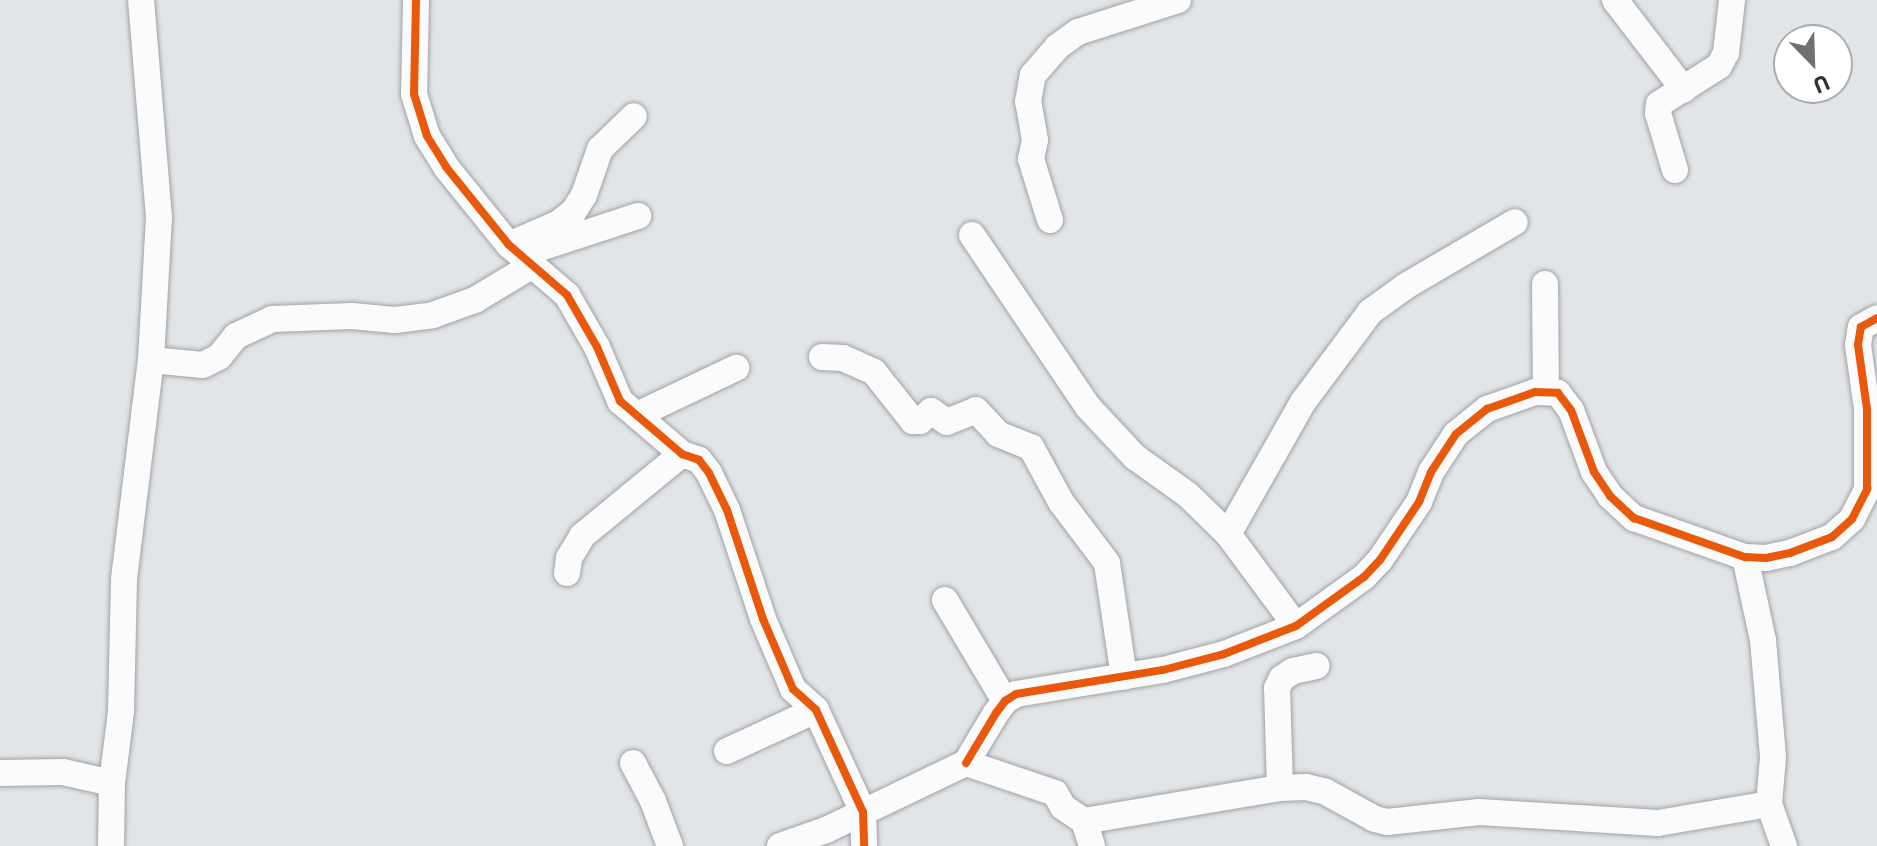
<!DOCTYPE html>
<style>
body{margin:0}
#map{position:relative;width:1877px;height:846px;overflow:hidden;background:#e2e5e8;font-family:"IBM Plex Sans",sans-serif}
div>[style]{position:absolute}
.roads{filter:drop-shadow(0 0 2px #a0a2a4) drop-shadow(0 0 2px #a0a2a4)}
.minor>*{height:26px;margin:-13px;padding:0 13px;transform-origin:13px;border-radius:13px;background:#fbfbfc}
.cycleway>*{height:8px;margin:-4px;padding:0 4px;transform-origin:4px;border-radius:4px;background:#e8590c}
span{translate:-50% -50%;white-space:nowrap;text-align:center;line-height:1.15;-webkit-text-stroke:6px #fff;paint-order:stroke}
.north{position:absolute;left:1773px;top:24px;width:80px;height:80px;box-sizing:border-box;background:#fff;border:2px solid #acadae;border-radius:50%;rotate:157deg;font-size:22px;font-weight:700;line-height:32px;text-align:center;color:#303235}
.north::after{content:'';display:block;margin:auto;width:28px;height:36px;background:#6e7174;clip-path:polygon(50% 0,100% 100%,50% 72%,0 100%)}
</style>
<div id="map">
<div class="roads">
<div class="minor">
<i style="left:416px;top:0;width:94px;rotate:91.2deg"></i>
<i style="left:414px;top:94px;width:44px;rotate:72.8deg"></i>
<i style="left:427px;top:136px;width:36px;rotate:58deg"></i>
<i style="left:446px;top:167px;width:100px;rotate:51.1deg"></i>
<i style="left:509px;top:245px;width:77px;rotate:40.8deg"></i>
<i style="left:567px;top:295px;width:60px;rotate:60deg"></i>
<i style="left:597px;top:347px;width:59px;rotate:66.9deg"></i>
<i style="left:620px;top:401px;width:82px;rotate:40.5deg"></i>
<i style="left:682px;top:454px;width:18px;rotate:19deg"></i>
<i style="left:699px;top:460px;width:16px;rotate:52deg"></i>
<i style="left:709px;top:473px;width:41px;rotate:64.1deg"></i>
<i style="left:727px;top:510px;width:115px;rotate:71.7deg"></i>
<i style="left:763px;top:619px;width:76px;rotate:66.8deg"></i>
<i style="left:793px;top:689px;width:31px;rotate:42deg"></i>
<i style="left:816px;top:710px;width:112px;rotate:65.3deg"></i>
<i style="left:863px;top:812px;width:34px;rotate:88deg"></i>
<i style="left:1615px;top:0;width:113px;rotate:52.5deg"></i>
<i style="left:1675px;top:170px;width:59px;rotate:-106.6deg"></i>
<i style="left:1658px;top:113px;width:9px;rotate:-84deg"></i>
<i style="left:1659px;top:104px;width:71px;rotate:-32.3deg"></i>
<i style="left:1719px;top:66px;width:15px;rotate:-62deg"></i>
<i style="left:1726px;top:53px;width:53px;rotate:-83.5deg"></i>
<i style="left:1050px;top:220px;width:64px;rotate:-107.3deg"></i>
<i style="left:1031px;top:159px;width:19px;rotate:-78deg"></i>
<i style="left:1035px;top:140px;width:39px;rotate:-100deg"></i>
<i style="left:1028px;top:102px;width:27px;rotate:-80deg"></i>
<i style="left:1033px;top:75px;width:37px;rotate:-49deg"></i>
<i style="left:1057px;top:47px;width:26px;rotate:-36deg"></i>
<i style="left:1078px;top:32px;width:105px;rotate:-17.7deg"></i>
<i style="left:972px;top:235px;width:207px;rotate:56deg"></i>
<i style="left:1088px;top:407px;width:69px;rotate:46.8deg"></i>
<i style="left:1135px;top:457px;width:65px;rotate:35.6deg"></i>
<i style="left:1188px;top:495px;width:56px;rotate:44.3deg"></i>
<i style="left:1228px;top:534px;width:114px;rotate:53.5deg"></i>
<i style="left:509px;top:245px;width:55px;rotate:-23.7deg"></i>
<i style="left:559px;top:223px;width:19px;rotate:-39deg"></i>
<i style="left:574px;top:211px;width:19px;rotate:-58deg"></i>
<i style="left:584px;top:195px;width:49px;rotate:-70.8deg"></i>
<i style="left:600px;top:149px;width:47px;rotate:-44.1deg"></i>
<i style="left:528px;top:252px;width:116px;rotate:-18.1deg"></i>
<i style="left:1545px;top:284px;width:107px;rotate:89.5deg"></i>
<i style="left:822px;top:357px;width:21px;rotate:3deg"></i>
<i style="left:843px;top:358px;width:34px;rotate:24deg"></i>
<i style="left:874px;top:372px;width:63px;rotate:51.5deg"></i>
<i style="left:913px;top:421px;width:7px"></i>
<i style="left:920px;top:421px;width:15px;rotate:-42deg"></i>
<i style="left:931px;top:411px;width:19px;rotate:35deg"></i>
<i style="left:947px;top:422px;width:31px;rotate:-22deg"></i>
<i style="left:976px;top:410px;width:33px;rotate:47deg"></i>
<i style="left:998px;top:434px;width:35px;rotate:22deg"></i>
<i style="left:1031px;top:447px;width:63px;rotate:61.4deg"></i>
<i style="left:1061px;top:502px;width:76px;rotate:53deg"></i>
<i style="left:1107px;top:563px;width:115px;rotate:81.5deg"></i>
<i style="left:151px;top:360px;width:52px;rotate:5.5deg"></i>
<i style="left:203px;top:365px;width:18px;rotate:-27deg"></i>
<i style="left:219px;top:357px;width:27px;rotate:-51deg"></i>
<i style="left:236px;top:336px;width:40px;rotate:-25deg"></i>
<i style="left:272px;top:319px;width:80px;rotate:-2.1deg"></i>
<i style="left:352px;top:316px;width:43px;rotate:5.3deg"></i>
<i style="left:395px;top:320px;width:38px;rotate:-7deg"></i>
<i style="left:433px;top:315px;width:45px;rotate:-19.7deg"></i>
<i style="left:475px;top:300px;width:68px;rotate:-31.1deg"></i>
<i style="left:637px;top:415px;width:110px;rotate:-25.4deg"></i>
<i style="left:1228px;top:534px;width:152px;rotate:-60.4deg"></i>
<i style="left:1303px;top:402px;width:112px;rotate:-53.3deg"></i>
<i style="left:1370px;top:312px;width:44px;rotate:-35.8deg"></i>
<i style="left:1406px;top:286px;width:126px;rotate:-30.4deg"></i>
<i style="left:1745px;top:557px;width:85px;rotate:77.8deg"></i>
<i style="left:1763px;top:640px;width:117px;rotate:85.1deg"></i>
<i style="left:1773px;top:757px;width:47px;rotate:94.9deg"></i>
<i style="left:1769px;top:804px;width:45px;rotate:70.3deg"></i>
<i style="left:567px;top:573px;width:15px;rotate:-82deg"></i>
<i style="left:569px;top:558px;width:26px;rotate:-59deg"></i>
<i style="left:582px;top:536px;width:129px;rotate:-39.4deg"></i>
<i style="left:945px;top:600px;width:117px;rotate:59.3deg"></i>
<i style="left:727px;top:751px;width:98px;rotate:-24.7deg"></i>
<i style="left:633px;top:763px;width:43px;rotate:62.2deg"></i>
<i style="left:653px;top:801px;width:48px;rotate:69.3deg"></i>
<i style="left:966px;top:763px;width:58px;rotate:-59deg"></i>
<i style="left:996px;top:713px;width:15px;rotate:-53deg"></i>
<i style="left:1005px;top:701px;width:13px;rotate:-32deg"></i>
<i style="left:1016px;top:694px;width:149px;rotate:-9.3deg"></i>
<i style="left:1163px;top:670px;width:63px;rotate:-14.7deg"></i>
<i style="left:1224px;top:654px;width:77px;rotate:-21.3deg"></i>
<i style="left:1296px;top:626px;width:84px;rotate:-35.8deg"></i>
<i style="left:1364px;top:577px;width:23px;rotate:-47deg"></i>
<i style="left:1380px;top:560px;width:70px;rotate:-56.1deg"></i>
<i style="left:1419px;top:502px;width:32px;rotate:-68deg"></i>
<i style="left:1431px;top:472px;width:45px;rotate:-56.7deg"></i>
<i style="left:1456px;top:434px;width:40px;rotate:-39deg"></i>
<i style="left:1487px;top:409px;width:51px;rotate:-19.5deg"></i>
<i style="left:1535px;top:392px;width:23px;rotate:2deg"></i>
<i style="left:1558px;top:393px;width:21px;rotate:53deg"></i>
<i style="left:1571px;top:410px;width:66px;rotate:69.6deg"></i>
<i style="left:1594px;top:472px;width:29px;rotate:56deg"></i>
<i style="left:1610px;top:496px;width:33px;rotate:43deg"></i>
<i style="left:1634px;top:518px;width:118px;rotate:19.4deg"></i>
<i style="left:1745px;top:557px;width:21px;rotate:3deg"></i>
<i style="left:1766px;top:558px;width:25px;rotate:-12deg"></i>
<i style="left:1790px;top:553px;width:45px;rotate:-20.9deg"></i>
<i style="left:1832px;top:537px;width:27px;rotate:-42deg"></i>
<i style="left:1852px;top:519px;width:34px;rotate:-63deg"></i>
<i style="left:1867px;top:489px;width:80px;rotate:-90deg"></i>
<i style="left:1867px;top:409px;width:65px;rotate:-98deg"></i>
<i style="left:1858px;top:345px;width:18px;rotate:-81deg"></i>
<i style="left:1861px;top:327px;width:18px;rotate:-29deg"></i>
<i style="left:0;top:773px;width:63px;rotate:-0.9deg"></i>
<i style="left:63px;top:772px;width:50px;rotate:12.7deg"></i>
<i style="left:1280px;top:788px;width:100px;rotate:-91.7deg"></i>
<i style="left:1277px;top:688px;width:11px;rotate:-63deg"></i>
<i style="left:1282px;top:678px;width:13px;rotate:-32deg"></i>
<i style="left:1293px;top:671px;width:24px;rotate:-12deg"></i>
<i style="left:1084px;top:821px;width:199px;rotate:-9.6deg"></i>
<i style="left:1280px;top:788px;width:26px;rotate:-2deg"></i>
<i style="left:1306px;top:787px;width:18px;rotate:13deg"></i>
<i style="left:1324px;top:791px;width:58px;rotate:28.8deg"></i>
<i style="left:1375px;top:819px;width:12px;rotate:14deg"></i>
<i style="left:1387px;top:822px;width:93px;rotate:-6.2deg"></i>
<i style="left:1479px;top:812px;width:179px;rotate:3.5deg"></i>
<i style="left:1658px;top:823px;width:113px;rotate:-9.7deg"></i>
<i style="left:111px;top:846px;width:63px;rotate:-89.1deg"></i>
<i style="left:112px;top:783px;width:72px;rotate:-82.8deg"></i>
<i style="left:121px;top:712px;width:133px;rotate:-88.7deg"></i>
<i style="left:124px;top:579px;width:221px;rotate:-83deg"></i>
<i style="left:151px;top:360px;width:142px;rotate:-86.8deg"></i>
<i style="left:159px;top:218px;width:219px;rotate:-94.7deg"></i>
<i style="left:780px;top:846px;width:49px;rotate:-19.2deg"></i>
<i style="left:826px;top:830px;width:155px;rotate:-25.6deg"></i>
<i style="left:966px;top:763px;width:94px;rotate:18.6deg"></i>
<i style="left:1055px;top:793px;width:16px;rotate:60deg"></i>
<i style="left:1063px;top:807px;width:25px;rotate:34deg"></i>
<i style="left:1084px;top:821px;width:26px;rotate:72deg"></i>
</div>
</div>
<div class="cycleway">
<i style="left:416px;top:0;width:94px;rotate:91.2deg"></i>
<i style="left:414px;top:94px;width:44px;rotate:72.8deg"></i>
<i style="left:427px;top:136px;width:36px;rotate:58deg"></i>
<i style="left:446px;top:167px;width:100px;rotate:51.1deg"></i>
<i style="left:509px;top:245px;width:77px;rotate:40.8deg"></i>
<i style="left:567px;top:295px;width:60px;rotate:60deg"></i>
<i style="left:597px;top:347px;width:59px;rotate:66.9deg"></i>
<i style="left:620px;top:401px;width:82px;rotate:40.5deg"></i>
<i style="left:682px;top:454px;width:18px;rotate:19deg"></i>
<i style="left:699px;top:460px;width:16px;rotate:52deg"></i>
<i style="left:709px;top:473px;width:41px;rotate:64.1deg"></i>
<i style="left:727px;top:510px;width:115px;rotate:71.7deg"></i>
<i style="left:763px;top:619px;width:76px;rotate:66.8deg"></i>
<i style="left:793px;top:689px;width:31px;rotate:42deg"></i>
<i style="left:816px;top:710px;width:112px;rotate:65.3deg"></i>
<i style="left:863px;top:812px;width:34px;rotate:88deg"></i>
<i style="left:966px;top:763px;width:58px;rotate:-59deg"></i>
<i style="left:996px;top:713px;width:15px;rotate:-53deg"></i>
<i style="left:1005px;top:701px;width:13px;rotate:-32deg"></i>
<i style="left:1016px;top:694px;width:149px;rotate:-9.3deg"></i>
<i style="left:1163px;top:670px;width:63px;rotate:-14.7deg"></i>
<i style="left:1224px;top:654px;width:77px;rotate:-21.3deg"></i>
<i style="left:1296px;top:626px;width:84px;rotate:-35.8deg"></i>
<i style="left:1364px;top:577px;width:23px;rotate:-47deg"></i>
<i style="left:1380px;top:560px;width:70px;rotate:-56.1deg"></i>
<i style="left:1419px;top:502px;width:32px;rotate:-68deg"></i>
<i style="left:1431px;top:472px;width:45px;rotate:-56.7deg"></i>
<i style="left:1456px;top:434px;width:40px;rotate:-39deg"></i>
<i style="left:1487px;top:409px;width:51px;rotate:-19.5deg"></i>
<i style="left:1535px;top:392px;width:23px;rotate:2deg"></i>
<i style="left:1558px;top:393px;width:21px;rotate:53deg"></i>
<i style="left:1571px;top:410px;width:66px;rotate:69.6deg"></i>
<i style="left:1594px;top:472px;width:29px;rotate:56deg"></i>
<i style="left:1610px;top:496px;width:33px;rotate:43deg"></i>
<i style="left:1634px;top:518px;width:118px;rotate:19.4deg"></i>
<i style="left:1745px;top:557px;width:21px;rotate:3deg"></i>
<i style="left:1766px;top:558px;width:25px;rotate:-12deg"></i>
<i style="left:1790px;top:553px;width:45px;rotate:-20.9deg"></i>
<i style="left:1832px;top:537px;width:27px;rotate:-42deg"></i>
<i style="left:1852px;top:519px;width:34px;rotate:-63deg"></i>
<i style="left:1867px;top:489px;width:80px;rotate:-90deg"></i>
<i style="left:1867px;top:409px;width:65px;rotate:-98deg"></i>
<i style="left:1858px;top:345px;width:18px;rotate:-81deg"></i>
<i style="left:1861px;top:327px;width:18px;rotate:-29deg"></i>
</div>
<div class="north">U</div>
</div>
